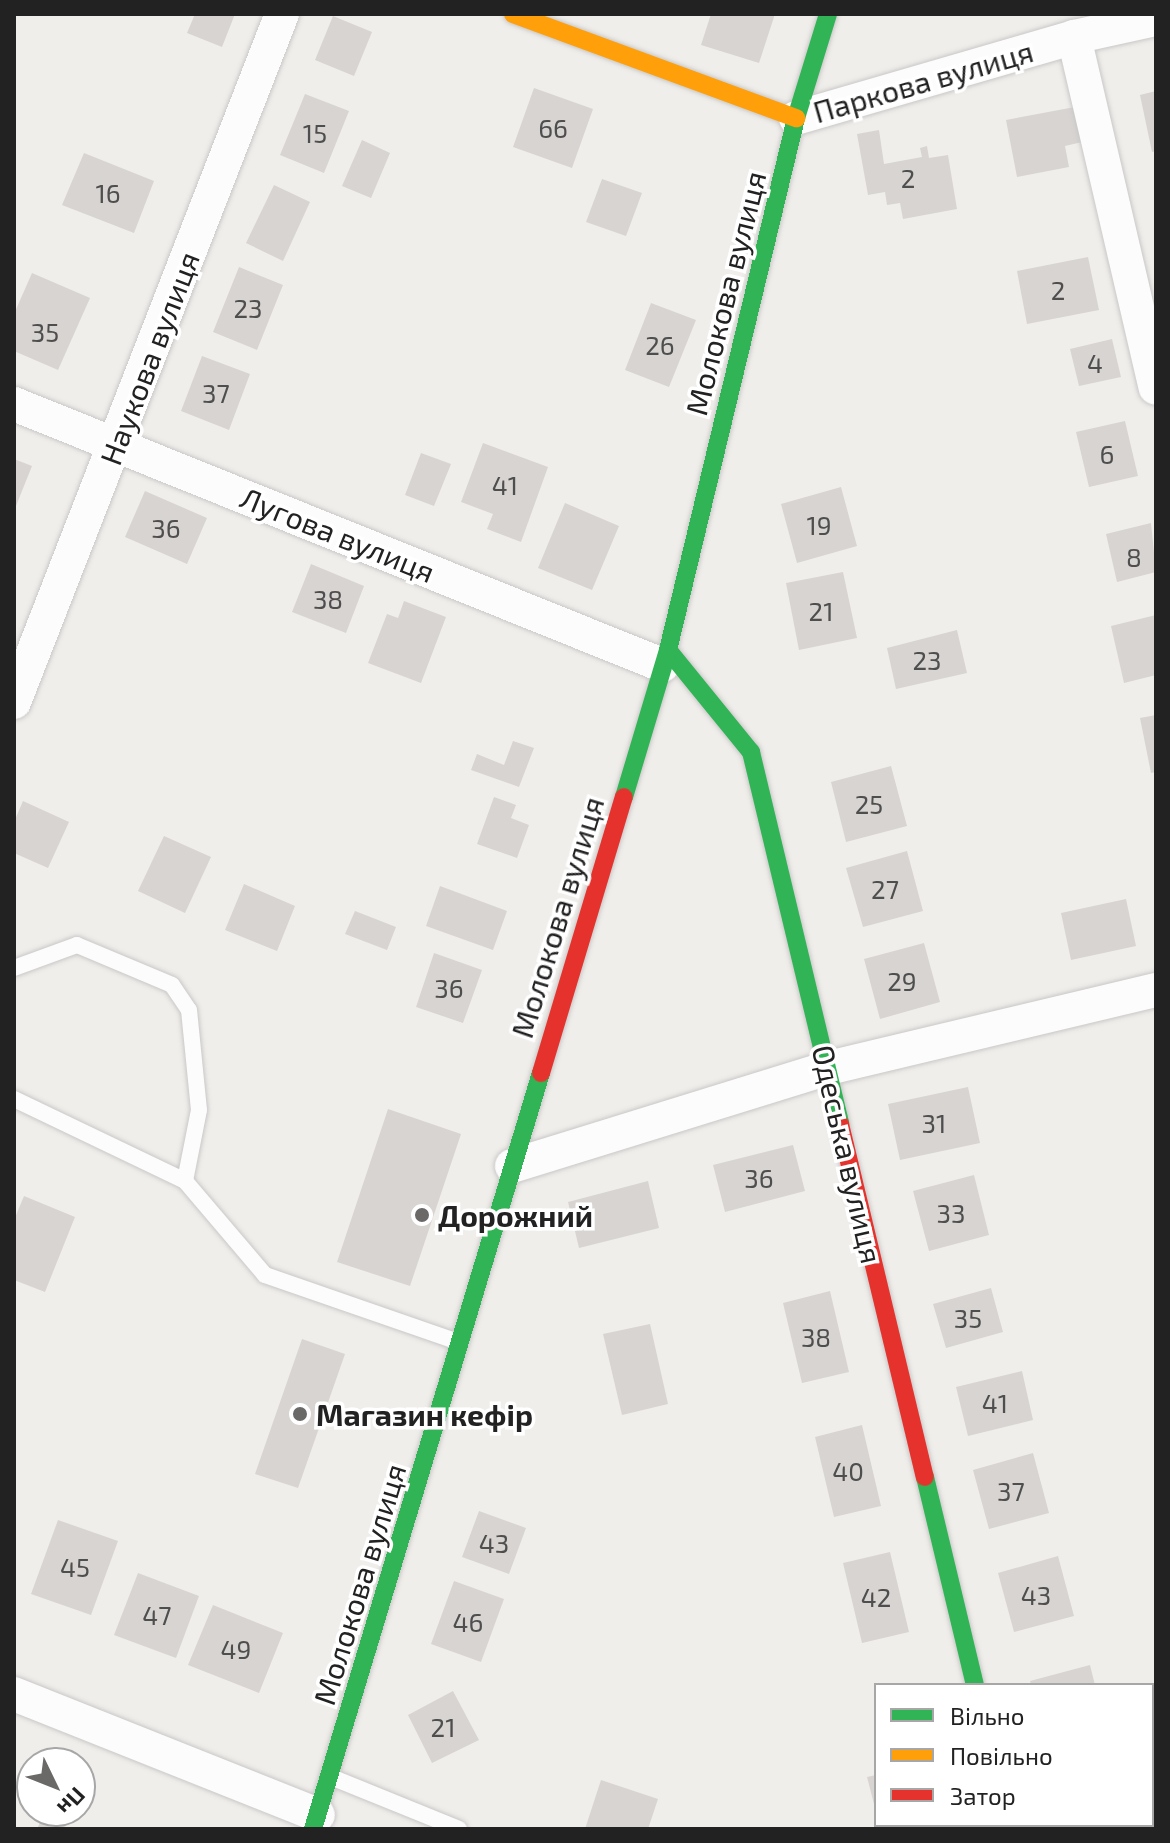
<!DOCTYPE html>
<meta charset="utf-8">
<style>
body{margin:0}
#map{position:relative;width:1170px;height:1843px;overflow:hidden;background:#f0eeeb;font-family:"Exo 2",sans-serif}
div>[style]{position:absolute}
.building>*{inset:0;background:#d7d4d2}
.roads{filter:drop-shadow(0 0 2px #c9c8c7) drop-shadow(0 0 2px #c9c8c7)}
.lane>*{height:16px;margin:-8px;padding:0 8px;transform-origin:8px;border-radius:8px;background:#fdfcfc}
.street>*{height:34px;margin:-17px;padding:0 17px;transform-origin:17px;border-radius:17px;background:#fdfcfc}
.fast>*{height:18px;margin:-9px;padding:0 9px;transform-origin:9px;border-radius:9px;background:#30b455}
.slow>*{height:18px;margin:-9px;padding:0 9px;transform-origin:9px;border-radius:9px;background:#ff9f0a}
.jam>*{height:18px;margin:-9px;padding:0 9px;transform-origin:9px;border-radius:9px;background:#e5322d}
.dots>*{width:22px;height:22px;translate:-50% -50%;box-sizing:border-box;border:4px solid #fff;border-radius:50%}
span{translate:-50% -50%;white-space:nowrap;text-align:center;line-height:1.15;-webkit-text-stroke:7px #fff;paint-order:stroke}
.number-label{font-size:26px;color:#4f4e4e}
.number-label span{-webkit-text-stroke-width:0}
.street-label{font-size:30px;color:#222}
.poi-label{font-size:30px;color:#222;font-weight:700}
.left{translate:0 -50%;text-align:left}
.frame{position:absolute;inset:0;border:16px solid #222;pointer-events:none}
.legend{position:absolute;left:874px;top:1683px;width:280px;height:144px;box-sizing:border-box;background:#fff;border:2px solid #a7a7a7;margin:0;padding:10px 14px;list-style:none;font-size:24px;color:#222}
.legend li{display:flex;align-items:center;gap:16px;height:40px}
.legend b{width:40px;border:2px solid #a7a7a7}
.north{position:absolute;left:16px;top:1747px;width:80px;height:80px;box-sizing:border-box;background:#fff;border:2px solid #a7a7a7;border-radius:50%;rotate:133deg;font-size:22px;font-weight:700;line-height:32px;text-align:center;color:#222}
.north::after{content:'';display:block;margin:auto;width:28px;height:36px;background:#6a6968;clip-path:polygon(50% 0,100% 100%,50% 72%,0 100%)}
</style>
<div id="map">
<div class="building">
<i style="clip-path:polygon(195px 14px,235px 14px,222px 47px,187px 33px)"></i>
<i style="clip-path:polygon(711px 14px,775px 14px,759px 63px,701px 45px)"></i>
<i style="clip-path:polygon(333px 16px,372px 32px,354px 76px,315px 60px)"></i>
<i style="clip-path:polygon(534px 88px,593px 109px,572px 168px,513px 147px)"></i>
<i style="clip-path:polygon(1156px 91px,1156px 151px,1152px 152px,1140px 95px)"></i>
<i style="clip-path:polygon(305px 94px,349px 111px,324px 173px,280px 155px)"></i>
<i style="clip-path:polygon(1075px 107px,1082px 142px,1065px 146px,1069px 167px,1017px 177px,1006px 120px)"></i>
<i style="clip-path:polygon(879px 130px,884px 164px,922px 157px,920px 148px,927px 146px,929px 158px,948px 155px,957px 209px,903px 219px,900px 203px,887px 205px,885px 192px,868px 195px,857px 134px)"></i>
<i style="clip-path:polygon(362px 140px,390px 153px,371px 198px,342px 186px)"></i>
<i style="clip-path:polygon(84px 153px,154px 181px,134px 233px,62px 205px)"></i>
<i style="clip-path:polygon(602px 179px,642px 193px,626px 236px,586px 222px)"></i>
<i style="clip-path:polygon(274px 185px,310px 202px,283px 261px,246px 243px)"></i>
<i style="clip-path:polygon(1088px 257px,1099px 310px,1027px 324px,1017px 271px)"></i>
<i style="clip-path:polygon(239px 267px,283px 285px,257px 350px,213px 332px)"></i>
<i style="clip-path:polygon(32px 273px,90px 298px,58px 370px,14px 351px,14px 314px)"></i>
<i style="clip-path:polygon(651px 303px,696px 320px,669px 387px,625px 370px)"></i>
<i style="clip-path:polygon(1112px 339px,1121px 377px,1079px 386px,1070px 349px)"></i>
<i style="clip-path:polygon(202px 356px,250px 374px,229px 430px,181px 411px)"></i>
<i style="clip-path:polygon(1125px 421px,1138px 476px,1089px 487px,1076px 432px)"></i>
<i style="clip-path:polygon(483px 443px,548px 467px,521px 542px,487px 529px,493px 514px,461px 502px)"></i>
<i style="clip-path:polygon(421px 453px,451px 464px,434px 506px,405px 495px)"></i>
<i style="clip-path:polygon(14px 459px,32px 466px,14px 511px)"></i>
<i style="clip-path:polygon(841px 487px,857px 546px,797px 563px,781px 504px)"></i>
<i style="clip-path:polygon(145px 491px,207px 518px,187px 564px,125px 537px)"></i>
<i style="clip-path:polygon(565px 503px,619px 526px,592px 590px,538px 568px)"></i>
<i style="clip-path:polygon(1151px 523px,1156px 572px,1117px 582px,1106px 534px)"></i>
<i style="clip-path:polygon(311px 564px,364px 586px,346px 633px,292px 612px)"></i>
<i style="clip-path:polygon(843px 572px,857px 638px,799px 650px,786px 583px)"></i>
<i style="clip-path:polygon(404px 601px,446px 617px,421px 683px,368px 663px,387px 614px,398px 618px)"></i>
<i style="clip-path:polygon(1156px 615px,1156px 675px,1124px 683px,1111px 626px)"></i>
<i style="clip-path:polygon(957px 630px,967px 673px,896px 689px,887px 648px)"></i>
<i style="clip-path:polygon(1156px 715px,1156px 772px,1151px 773px,1140px 718px)"></i>
<i style="clip-path:polygon(513px 741px,534px 748px,519px 787px,471px 770px,477px 754px,504px 765px)"></i>
<i style="clip-path:polygon(891px 766px,907px 826px,846px 842px,831px 782px)"></i>
<i style="clip-path:polygon(494px 797px,516px 805px,511px 818px,529px 825px,517px 858px,477px 844px)"></i>
<i style="clip-path:polygon(23px 801px,69px 822px,48px 868px,14px 853px,14px 822px)"></i>
<i style="clip-path:polygon(164px 836px,211px 857px,185px 913px,138px 891px)"></i>
<i style="clip-path:polygon(907px 851px,923px 911px,863px 927px,846px 868px)"></i>
<i style="clip-path:polygon(244px 884px,295px 906px,277px 951px,225px 930px)"></i>
<i style="clip-path:polygon(440px 886px,507px 911px,493px 950px,426px 926px)"></i>
<i style="clip-path:polygon(1126px 899px,1136px 946px,1071px 960px,1061px 913px)"></i>
<i style="clip-path:polygon(355px 911px,396px 927px,387px 950px,345px 934px)"></i>
<i style="clip-path:polygon(924px 943px,940px 1002px,880px 1019px,864px 959px)"></i>
<i style="clip-path:polygon(434px 953px,482px 970px,463px 1023px,416px 1007px)"></i>
<i style="clip-path:polygon(968px 1087px,980px 1143px,900px 1160px,888px 1104px)"></i>
<i style="clip-path:polygon(388px 1109px,461px 1134px,410px 1286px,337px 1262px)"></i>
<i style="clip-path:polygon(793px 1145px,805px 1191px,725px 1212px,713px 1165px)"></i>
<i style="clip-path:polygon(974px 1175px,989px 1235px,929px 1251px,913px 1191px)"></i>
<i style="clip-path:polygon(648px 1181px,659px 1228px,579px 1248px,568px 1202px)"></i>
<i style="clip-path:polygon(24px 1196px,75px 1217px,45px 1292px,14px 1280px,14px 1220px)"></i>
<i style="clip-path:polygon(991px 1288px,1003px 1332px,946px 1348px,933px 1304px)"></i>
<i style="clip-path:polygon(830px 1291px,849px 1372px,802px 1383px,783px 1303px)"></i>
<i style="clip-path:polygon(650px 1324px,668px 1404px,622px 1415px,603px 1334px)"></i>
<i style="clip-path:polygon(302px 1339px,345px 1354px,298px 1488px,255px 1474px)"></i>
<i style="clip-path:polygon(1022px 1371px,1033px 1420px,968px 1436px,956px 1387px)"></i>
<i style="clip-path:polygon(862px 1425px,881px 1506px,834px 1517px,815px 1437px)"></i>
<i style="clip-path:polygon(1033px 1453px,1049px 1513px,989px 1529px,973px 1470px)"></i>
<i style="clip-path:polygon(479px 1511px,526px 1528px,509px 1574px,462px 1557px)"></i>
<i style="clip-path:polygon(58px 1520px,118px 1541px,91px 1615px,31px 1594px)"></i>
<i style="clip-path:polygon(890px 1552px,909px 1632px,862px 1643px,843px 1563px)"></i>
<i style="clip-path:polygon(1058px 1556px,1074px 1616px,1014px 1632px,998px 1573px)"></i>
<i style="clip-path:polygon(138px 1573px,199px 1596px,176px 1658px,114px 1635px)"></i>
<i style="clip-path:polygon(454px 1581px,504px 1599px,481px 1662px,431px 1644px)"></i>
<i style="clip-path:polygon(213px 1605px,283px 1633px,259px 1693px,188px 1665px)"></i>
<i style="clip-path:polygon(1090px 1665px,1095px 1685px,1031px 1685px,1030px 1681px)"></i>
<i style="clip-path:polygon(453px 1691px,479px 1740px,432px 1763px,408px 1715px)"></i>
<i style="clip-path:polygon(876px 1775px,876px 1808px,875px 1808px,867px 1777px)"></i>
<i style="clip-path:polygon(601px 1780px,658px 1799px,648px 1829px,585px 1829px)"></i>
<i style="clip-path:polygon(43px 1816px,70px 1829px,37px 1829px)"></i>
<i style="clip-path:polygon(1069px 1825px,1135px 1825px,1135px 1826px,1070px 1829px)"></i>
</div>
<div class="roads">
<div class="lane">
<i style="left:14px;top:968px;width:67px;rotate:-20.1deg"></i>
<i style="left:77px;top:945px;width:103px;rotate:22.8deg"></i>
<i style="left:172px;top:985px;width:30px;rotate:56deg"></i>
<i style="left:189px;top:1010px;width:100px;rotate:84.3deg"></i>
<i style="left:199px;top:1110px;width:72px;rotate:101.2deg"></i>
<i style="left:14px;top:1099px;width:190px;rotate:25.6deg"></i>
<i style="left:185px;top:1181px;width:123px;rotate:49.6deg"></i>
<i style="left:265px;top:1275px;width:205px;rotate:19.1deg"></i>
<i style="left:331px;top:1777px;width:138px;rotate:22.1deg"></i>
</div>
<div class="street">
<i style="left:1074px;top:37px;width:360px;rotate:76.9deg"></i>
<i style="left:796px;top:118px;width:290px;rotate:-16.2deg"></i>
<i style="left:1074px;top:37px;width:84px;rotate:-12.4deg"></i>
<i style="left:14px;top:404px;width:699px;rotate:21.94deg"></i>
<i style="left:14px;top:702px;width:738px;rotate:-68.72deg"></i>
<i style="left:512px;top:1166px;width:331px;rotate:-17.2deg"></i>
<i style="left:828px;top:1068px;width:337px;rotate:-13.4deg"></i>
<i style="left:14px;top:1694px;width:327px;rotate:21.7deg"></i>
<i style="left:1008px;top:1825px;width:4px;rotate:76deg"></i>
</div>
<div class="fast">
<i style="left:668px;top:650px;width:132px;rotate:50.9deg"></i>
<i style="left:751px;top:752px;width:382px;rotate:76.5deg"></i>
<i style="left:624px;top:797px;width:153px;rotate:-73.3deg"></i>
<i style="left:668px;top:650px;width:547px;rotate:-76.47deg"></i>
<i style="left:796px;top:118px;width:109px;rotate:-72.9deg"></i>
<i style="left:925px;top:1477px;width:214px;rotate:76.5deg"></i>
<i style="left:313px;top:1829px;width:790px;rotate:-73.22deg"></i>
</div>
<div class="slow">
<i style="left:513px;top:14px;width:302px;rotate:20.2deg"></i>
</div>
<div class="jam">
<i style="left:541px;top:1073px;width:288px;rotate:-73.3deg"></i>
<i style="left:840px;top:1124px;width:363px;rotate:76.5deg"></i>
</div>
</div>
<div class="dots">
<i style="left:422px;top:1215px;background:#6a6968"></i>
<i style="left:300px;top:1414px;background:#6a6968"></i>
</div>
<div class="number-label">
<span style="left:553px;top:128px">66</span>
<span style="left:315px;top:133px">15</span>
<span style="left:908px;top:178px">2</span>
<span style="left:108px;top:193px">16</span>
<span style="left:1058px;top:290px">2</span>
<span style="left:248px;top:308px">23</span>
<span style="left:45px;top:332px">35</span>
<span style="left:660px;top:345px">26</span>
<span style="left:1095px;top:363px">4</span>
<span style="left:216px;top:393px">37</span>
<span style="left:1107px;top:454px">6</span>
<span style="left:505px;top:485px">41</span>
<span style="left:819px;top:525px">19</span>
<span style="left:166px;top:528px">36</span>
<span style="left:1134px;top:557px">8</span>
<span style="left:328px;top:599px">38</span>
<span style="left:821px;top:611px">21</span>
<span style="left:927px;top:660px">23</span>
<span style="left:869px;top:804px">25</span>
<span style="left:885px;top:889px">27</span>
<span style="left:902px;top:981px">29</span>
<span style="left:449px;top:988px">36</span>
<span style="left:934px;top:1123px">31</span>
<span style="left:759px;top:1178px">36</span>
<span style="left:951px;top:1213px">33</span>
<span style="left:968px;top:1318px">35</span>
<span style="left:816px;top:1337px">38</span>
<span style="left:995px;top:1403px">41</span>
<span style="left:848px;top:1471px">40</span>
<span style="left:1011px;top:1491px">37</span>
<span style="left:494px;top:1543px">43</span>
<span style="left:75px;top:1567px">45</span>
<span style="left:1036px;top:1595px">43</span>
<span style="left:876px;top:1597px">42</span>
<span style="left:157px;top:1615px">47</span>
<span style="left:468px;top:1622px">46</span>
<span style="left:236px;top:1649px">49</span>
<span style="left:443px;top:1727px">21</span>
</div>
<div class="street-label">
<span style="left:923px;top:81px;rotate:-16deg">Паркова вулиця</span>
<span style="left:725px;top:293px;rotate:-76deg">Молокова вулиця</span>
<span style="left:149px;top:358px;rotate:-69deg">Наукова вулиця</span>
<span style="left:338px;top:534px;rotate:22deg">Лугова вулиця</span>
<span style="left:557px;top:917px;rotate:-73deg">Молокова вулиця</span>
<span style="left:848px;top:1154px;rotate:77deg">Одеська вулиця</span>
<span style="left:359px;top:1584px;rotate:-73deg">Молокова вулиця</span>
</div>
<div class="poi-label">
<span class="left" style="left:438px;top:1215px">Дорожний</span>
<span class="left" style="left:316px;top:1414px">Магазин кефір</span>
</div>
<div class="frame"></div>
<ul class="legend">
<li><b style="height:10px;background:#30b455"></b>Вільно</li>
<li><b style="height:10px;background:#ff9f0a"></b>Повільно</li>
<li><b style="height:10px;background:#e5322d"></b>Затор</li>
</ul>
<div class="north">Пн</div>
</div>
